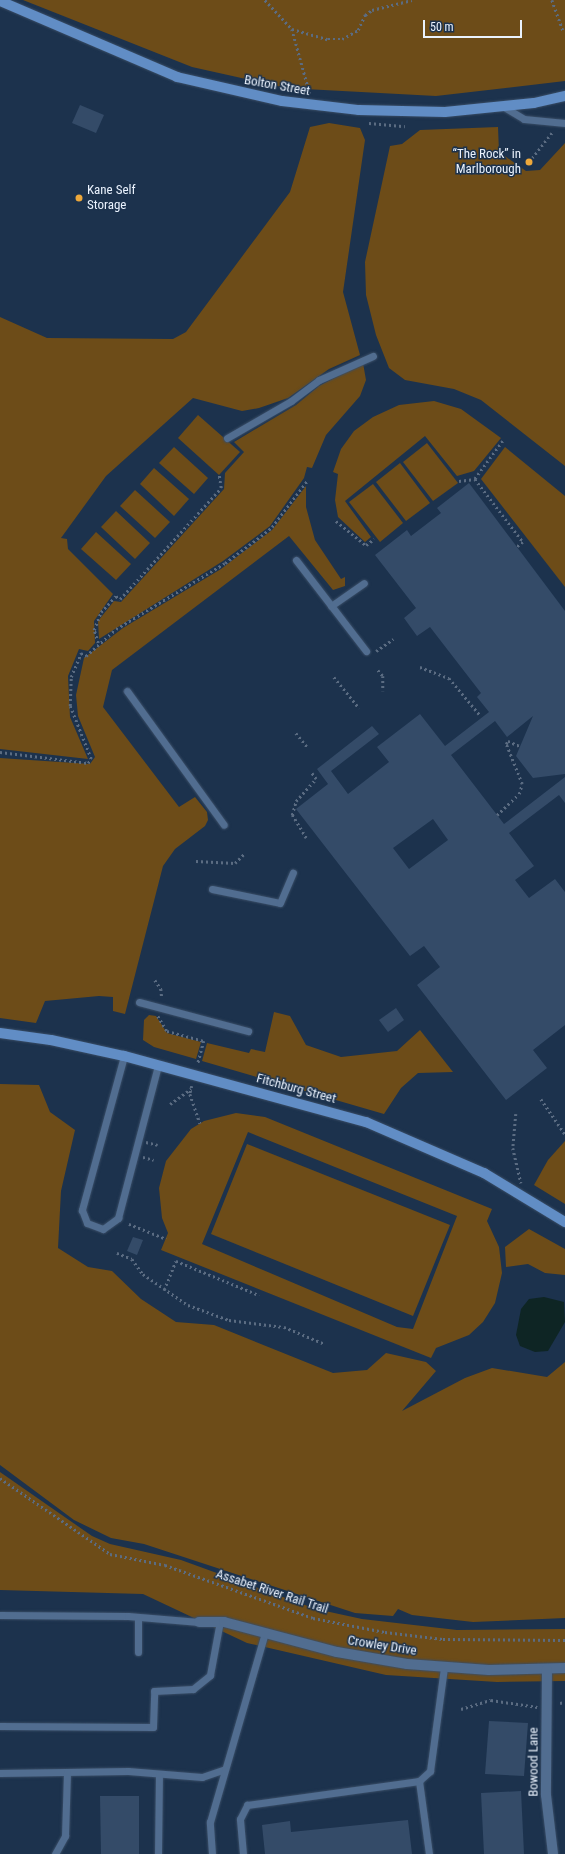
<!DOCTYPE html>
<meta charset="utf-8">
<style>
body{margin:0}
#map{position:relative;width:565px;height:1854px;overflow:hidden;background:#1c324d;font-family:"Roboto Condensed",sans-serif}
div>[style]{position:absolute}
.green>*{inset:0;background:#6d4c18}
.water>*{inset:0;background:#0e2524}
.building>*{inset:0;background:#344b68}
.path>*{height:2.5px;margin-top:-1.25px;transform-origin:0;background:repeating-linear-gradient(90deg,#5b6c82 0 2px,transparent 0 5px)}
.roads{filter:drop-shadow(0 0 1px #394d66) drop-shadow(0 0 1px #394d66)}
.lane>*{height:7px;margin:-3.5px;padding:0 3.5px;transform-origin:3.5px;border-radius:3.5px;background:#516d90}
.street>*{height:10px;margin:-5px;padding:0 5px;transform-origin:5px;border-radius:5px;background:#516d90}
.secondary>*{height:10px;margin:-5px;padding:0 5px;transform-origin:5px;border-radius:5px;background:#618dc5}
.dots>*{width:11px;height:11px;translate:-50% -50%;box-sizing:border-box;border:2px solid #1c324d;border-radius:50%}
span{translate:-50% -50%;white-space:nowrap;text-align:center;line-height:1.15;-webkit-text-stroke:3px #1c324d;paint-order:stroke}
.street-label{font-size:13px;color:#eaf2fd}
.poi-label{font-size:13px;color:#eaf2fd}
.right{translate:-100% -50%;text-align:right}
.left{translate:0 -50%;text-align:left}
.scale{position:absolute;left:423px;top:20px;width:99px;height:18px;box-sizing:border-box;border:2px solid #eaf2fd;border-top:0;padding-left:5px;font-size:12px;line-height:14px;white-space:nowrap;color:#eaf2fd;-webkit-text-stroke:3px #1c324d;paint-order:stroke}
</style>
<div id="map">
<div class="green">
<i style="clip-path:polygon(23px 0,565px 0,565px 81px,436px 96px,286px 88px,192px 67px)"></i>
<i style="clip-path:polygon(329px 123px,360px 128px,365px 140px,343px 292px,360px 355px,329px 369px,288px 398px,259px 408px,242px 411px,193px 398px,106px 476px,61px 538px,67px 539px,68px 549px,113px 594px,94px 621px,95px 643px,88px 651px,79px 649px,68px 676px,70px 717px,88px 759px,0 749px,0 317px,47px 338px,173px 339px,186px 332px,290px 192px,310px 127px)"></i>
<i style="clip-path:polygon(498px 127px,499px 152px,526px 171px,540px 170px,565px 143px,565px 466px,481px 400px,454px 389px,405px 380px,389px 368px,376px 335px,366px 295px,365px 262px,390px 146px,402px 144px,420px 130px)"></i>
<i style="clip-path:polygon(363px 363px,366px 380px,360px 396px,326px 435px,312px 468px,307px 467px,304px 478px,270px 526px,223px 561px,99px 639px,98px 621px,114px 601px,121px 602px,224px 489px,225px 473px,244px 452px,234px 442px,296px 405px,319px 386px)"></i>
<i style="clip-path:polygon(434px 401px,461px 409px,501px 438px,474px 471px,457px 476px,425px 436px,345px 501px,371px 537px,365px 542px,338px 517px,335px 500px,338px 474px,333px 472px,341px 449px,354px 431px,373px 417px,399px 405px)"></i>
<i style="clip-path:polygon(198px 415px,240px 452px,219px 475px,178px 438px)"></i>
<i style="clip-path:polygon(427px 443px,458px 483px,433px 501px,403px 462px)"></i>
<i style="clip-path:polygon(174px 447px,208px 478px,194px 494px,159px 463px)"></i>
<i style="clip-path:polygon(505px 447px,565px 496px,565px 587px,481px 479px)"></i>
<i style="clip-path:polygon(400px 463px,430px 503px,406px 521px,376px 482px)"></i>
<i style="clip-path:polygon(154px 468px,189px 499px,174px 516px,140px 484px)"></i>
<i style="clip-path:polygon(373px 484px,403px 523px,380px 542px,349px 502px)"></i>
<i style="clip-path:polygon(306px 486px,306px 507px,315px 540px,341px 579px,345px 577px,345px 586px,333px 590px,289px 536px,112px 670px,103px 707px,179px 807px,195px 797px,207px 812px,208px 820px,205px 826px,175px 849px,163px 866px,125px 1014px,113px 1011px,113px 997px,99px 996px,45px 1001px,36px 1023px,0 1018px,0 758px,90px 764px,95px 757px,78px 716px,76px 695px,84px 658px,123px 628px,221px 569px,272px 530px)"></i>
<i style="clip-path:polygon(135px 490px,170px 522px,155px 538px,120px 506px)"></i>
<i style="clip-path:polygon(116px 511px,150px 543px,135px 559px,101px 527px)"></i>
<i style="clip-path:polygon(96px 532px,131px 564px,116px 580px,81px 549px)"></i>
<i style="clip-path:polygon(274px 1012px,290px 1016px,306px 1045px,341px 1057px,397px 1051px,420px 1030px,453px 1072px,418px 1073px,401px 1088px,384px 1114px,202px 1061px,207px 1043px,249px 1053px,251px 1049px,265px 1052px)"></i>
<i style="clip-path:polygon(149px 1015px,156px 1016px,167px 1033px,201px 1042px,196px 1059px,154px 1047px,143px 1040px,144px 1020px)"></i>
<i style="clip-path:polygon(0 1084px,39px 1085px,50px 1112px,75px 1130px,61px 1191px,58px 1248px,88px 1267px,112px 1271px,141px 1299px,176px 1322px,214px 1325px,333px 1373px,367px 1370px,386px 1353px,426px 1362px,436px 1371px,402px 1411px,465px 1378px,492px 1368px,547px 1377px,565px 1362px,565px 1618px,473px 1622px,412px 1615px,398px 1609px,393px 1616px,355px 1613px,144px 1544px,111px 1538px,74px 1520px,0 1465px)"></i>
<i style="clip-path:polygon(evenodd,236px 1113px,265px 1117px,492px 1209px,487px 1221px,499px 1247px,502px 1273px,495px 1303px,483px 1322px,469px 1335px,436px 1348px,431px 1358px,161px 1250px,168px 1233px,162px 1218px,159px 1188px,166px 1161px,191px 1129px,204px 1121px,236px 1113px,248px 1132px,457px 1216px,413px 1329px,397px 1327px,202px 1244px,248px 1132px)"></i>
<i style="clip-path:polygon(565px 1141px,565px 1204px,534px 1185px,548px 1160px)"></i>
<i style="clip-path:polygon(247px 1144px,450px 1225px,413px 1316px,211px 1234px)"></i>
<i style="clip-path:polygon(529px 1229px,565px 1249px,565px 1275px,545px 1273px,528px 1264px,506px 1267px,505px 1247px)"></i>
<i style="clip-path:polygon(0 1472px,92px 1536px,110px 1544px,181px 1560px,316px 1609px,362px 1619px,457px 1630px,565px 1629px,565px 1681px,497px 1682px,386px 1675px,247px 1643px,143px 1594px,0 1590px)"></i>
</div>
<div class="water">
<i style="clip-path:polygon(544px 1297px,564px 1302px,565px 1322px,548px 1351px,535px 1352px,520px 1346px,516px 1335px,521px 1309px,529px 1299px)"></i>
</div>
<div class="building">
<i style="clip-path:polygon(80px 105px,104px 115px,96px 133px,72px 123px)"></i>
<i style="clip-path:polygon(evenodd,469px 483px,565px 611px,565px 774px,533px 778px,516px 756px,533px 716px,507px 737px,495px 721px,451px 755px,504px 824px,565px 777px,565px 803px,559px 795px,509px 833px,534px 866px,515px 880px,529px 898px,555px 879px,565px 892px,565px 1025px,533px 1050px,547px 1068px,506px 1100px,417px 985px,440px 967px,424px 946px,410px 956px,296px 809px,328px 784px,317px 769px,372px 726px,379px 734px,331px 771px,348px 794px,389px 762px,377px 747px,420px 714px,445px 746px,489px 712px,477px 697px,481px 693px,430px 627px,417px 636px,404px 618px,416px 608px,375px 555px,407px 530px,411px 536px,441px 513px,437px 508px,469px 483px,433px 819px,448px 840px,409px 869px,393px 848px,433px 819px)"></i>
<i style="clip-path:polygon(396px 1008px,404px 1020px,388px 1032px,379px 1020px)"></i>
<i style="clip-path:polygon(133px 1237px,143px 1240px,137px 1255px,127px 1251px)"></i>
<i style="clip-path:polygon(489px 1721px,528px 1723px,524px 1776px,485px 1774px)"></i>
<i style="clip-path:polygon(521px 1791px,524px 1854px,484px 1854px,481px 1793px)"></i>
<i style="clip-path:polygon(100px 1796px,139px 1796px,139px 1854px,101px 1854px)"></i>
<i style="clip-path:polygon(408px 1820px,412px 1854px,265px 1854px,262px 1825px,290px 1821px,291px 1832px)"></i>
</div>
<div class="path">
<i style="left:265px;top:0;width:40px;rotate:47deg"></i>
<i style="left:292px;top:29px;width:37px;rotate:16deg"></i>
<i style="left:328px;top:39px;width:14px"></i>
<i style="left:342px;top:39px;width:18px;rotate:-29deg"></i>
<i style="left:358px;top:30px;width:17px;rotate:-65deg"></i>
<i style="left:365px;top:15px;width:9px;rotate:-36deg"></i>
<i style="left:372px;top:10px;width:41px;rotate:-14deg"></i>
<i style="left:552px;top:0;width:32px;rotate:70deg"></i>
<i style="left:292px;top:29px;width:67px;rotate:74.5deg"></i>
<i style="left:369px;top:123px;width:36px;rotate:5deg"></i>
<i style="left:529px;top:162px;width:39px;rotate:-52deg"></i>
<i style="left:503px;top:441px;width:47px;rotate:126.4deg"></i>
<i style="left:475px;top:479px;width:79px;rotate:52.7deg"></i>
<i style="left:523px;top:542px;width:8px;rotate:140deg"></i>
<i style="left:459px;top:481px;width:16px;rotate:-7deg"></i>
<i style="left:336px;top:521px;width:38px;rotate:39deg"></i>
<i style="left:366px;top:545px;width:10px;rotate:-37deg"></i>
<i style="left:98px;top:643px;width:14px;rotate:-107deg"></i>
<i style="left:94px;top:630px;width:19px;rotate:-69deg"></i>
<i style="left:101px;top:612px;width:22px;rotate:-47deg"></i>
<i style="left:116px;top:596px;width:5px;rotate:37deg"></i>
<i style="left:120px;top:599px;width:150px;rotate:-47.7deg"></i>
<i style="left:221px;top:488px;width:13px;rotate:-99deg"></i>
<i style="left:376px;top:651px;width:21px;rotate:-35deg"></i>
<i style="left:420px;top:667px;width:31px;rotate:21deg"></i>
<i style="left:449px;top:678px;width:48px;rotate:50deg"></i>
<i style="left:378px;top:670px;width:8px;rotate:50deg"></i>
<i style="left:383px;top:676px;width:15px;rotate:90deg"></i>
<i style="left:334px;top:677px;width:40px;rotate:51deg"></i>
<i style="left:296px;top:733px;width:19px;rotate:51deg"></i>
<i style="left:0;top:752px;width:89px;rotate:7.1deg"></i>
<i style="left:88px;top:763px;width:5px;rotate:-53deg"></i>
<i style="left:91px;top:759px;width:57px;rotate:-111.6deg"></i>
<i style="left:70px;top:706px;width:29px;rotate:-88deg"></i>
<i style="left:71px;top:677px;width:26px;rotate:-67deg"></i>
<i style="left:81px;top:653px;width:6px;rotate:31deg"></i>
<i style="left:86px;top:656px;width:40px;rotate:-42deg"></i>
<i style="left:116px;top:629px;width:127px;rotate:-31.2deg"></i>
<i style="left:225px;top:563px;width:45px;rotate:-36.9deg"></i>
<i style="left:261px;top:536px;width:14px;rotate:-39deg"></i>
<i style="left:272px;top:527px;width:58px;rotate:-52.7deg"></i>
<i style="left:497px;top:815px;width:30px;rotate:-44deg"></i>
<i style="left:519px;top:794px;width:10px;rotate:-73deg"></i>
<i style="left:522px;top:784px;width:43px;rotate:-111.8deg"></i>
<i style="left:506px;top:744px;width:4px;rotate:-56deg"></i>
<i style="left:508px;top:741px;width:13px;rotate:23deg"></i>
<i style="left:306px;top:838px;width:27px;rotate:-121deg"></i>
<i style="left:292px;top:815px;width:15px;rotate:-74deg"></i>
<i style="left:296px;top:801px;width:30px;rotate:-48deg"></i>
<i style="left:316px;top:779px;width:9px;rotate:-126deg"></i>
<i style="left:196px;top:861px;width:39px;rotate:3deg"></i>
<i style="left:235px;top:863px;width:14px;rotate:-45deg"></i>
<i style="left:155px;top:980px;width:11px;rotate:56deg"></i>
<i style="left:161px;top:989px;width:9px;rotate:84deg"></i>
<i style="left:158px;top:1016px;width:17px;rotate:59deg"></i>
<i style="left:167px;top:1031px;width:38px;rotate:15deg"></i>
<i style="left:204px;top:1041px;width:24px;rotate:105deg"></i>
<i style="left:192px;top:1086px;width:8px;rotate:104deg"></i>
<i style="left:190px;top:1094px;width:31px;rotate:71deg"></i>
<i style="left:541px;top:1099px;width:42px;rotate:55.6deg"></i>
<i style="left:170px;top:1104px;width:26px;rotate:-36deg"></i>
<i style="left:516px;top:1114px;width:34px;rotate:95deg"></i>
<i style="left:513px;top:1148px;width:36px;rotate:77deg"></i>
<i style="left:146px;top:1142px;width:12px;rotate:14deg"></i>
<i style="left:143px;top:1157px;width:11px;rotate:15deg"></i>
<i style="left:129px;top:1224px;width:40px;rotate:22deg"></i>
<i style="left:117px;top:1253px;width:16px;rotate:22deg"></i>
<i style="left:132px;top:1259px;width:19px;rotate:54deg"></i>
<i style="left:143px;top:1274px;width:55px;rotate:34.6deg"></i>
<i style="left:188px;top:1305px;width:44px;rotate:20.1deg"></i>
<i style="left:229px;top:1320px;width:55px;rotate:7.3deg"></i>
<i style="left:284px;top:1327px;width:44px;rotate:22.5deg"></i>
<i style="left:164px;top:1290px;width:31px;rotate:-68deg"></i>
<i style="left:176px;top:1261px;width:90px;rotate:22.3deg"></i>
<i style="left:0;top:1478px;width:134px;rotate:34.6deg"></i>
<i style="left:110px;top:1554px;width:56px;rotate:11.3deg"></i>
<i style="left:165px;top:1565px;width:157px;rotate:19.7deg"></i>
<i style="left:313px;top:1618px;width:73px;rotate:11deg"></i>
<i style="left:385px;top:1632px;width:58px;rotate:6.9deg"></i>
<i style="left:443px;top:1639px;width:122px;rotate:0.5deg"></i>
<i style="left:560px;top:1703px;width:5px;rotate:-11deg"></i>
<i style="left:461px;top:1709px;width:31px;rotate:-17deg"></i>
<i style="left:491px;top:1700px;width:47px;rotate:8.7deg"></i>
</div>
<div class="roads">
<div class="lane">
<i style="left:504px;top:107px;width:23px;rotate:31deg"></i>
<i style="left:524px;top:119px;width:41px;rotate:5.6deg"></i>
<i style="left:227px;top:438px;width:74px;rotate:-30deg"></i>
<i style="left:291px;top:401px;width:35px;rotate:-37deg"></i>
<i style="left:319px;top:380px;width:59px;rotate:-24deg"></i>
<i style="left:296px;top:560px;width:115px;rotate:52.4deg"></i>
<i style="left:331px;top:606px;width:40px;rotate:-34.9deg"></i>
<i style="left:127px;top:691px;width:165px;rotate:54.1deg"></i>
<i style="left:212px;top:889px;width:69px;rotate:11.6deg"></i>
<i style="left:280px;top:903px;width:33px;rotate:-67deg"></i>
<i style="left:139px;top:1002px;width:113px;rotate:14.9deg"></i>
<i style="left:124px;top:1056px;width:160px;rotate:105.3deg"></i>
<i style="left:82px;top:1210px;width:14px;rotate:69deg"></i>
<i style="left:87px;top:1223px;width:17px;rotate:21deg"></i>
<i style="left:103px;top:1229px;width:19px;rotate:-36deg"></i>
<i style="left:118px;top:1218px;width:158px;rotate:-75.3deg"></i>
<i style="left:0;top:1615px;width:128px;rotate:0.4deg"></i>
<i style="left:128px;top:1616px;width:71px;rotate:4.8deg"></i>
<i style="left:138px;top:1617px;width:35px;rotate:90deg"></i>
<i style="left:0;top:1726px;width:153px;rotate:0.4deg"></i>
<i style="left:153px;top:1727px;width:36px;rotate:-88deg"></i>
<i style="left:154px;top:1691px;width:39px;rotate:-3deg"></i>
<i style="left:193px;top:1689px;width:22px;rotate:-39deg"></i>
<i style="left:210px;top:1675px;width:55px;rotate:-79.5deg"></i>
<i style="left:0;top:1773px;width:128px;rotate:-0.9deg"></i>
<i style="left:128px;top:1771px;width:74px;rotate:4.6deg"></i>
<i style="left:202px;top:1777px;width:24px;rotate:-19deg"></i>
<i style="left:419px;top:1781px;width:74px;rotate:82.2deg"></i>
<i style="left:55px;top:1854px;width:21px;rotate:-61deg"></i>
<i style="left:65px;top:1836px;width:64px;rotate:-88.2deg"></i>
<i style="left:158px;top:1854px;width:79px;rotate:-89.3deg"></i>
<i style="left:212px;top:1854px;width:32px;rotate:-94deg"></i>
<i style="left:210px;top:1822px;width:197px;rotate:-73.8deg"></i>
<i style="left:243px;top:1854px;width:35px;rotate:-95deg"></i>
<i style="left:240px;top:1819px;width:16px;rotate:-63deg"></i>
<i style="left:247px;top:1805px;width:174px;rotate:-7.9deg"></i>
<i style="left:419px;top:1781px;width:15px;rotate:-42deg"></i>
<i style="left:430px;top:1771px;width:105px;rotate:-82.3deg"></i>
</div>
<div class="street">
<i style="left:199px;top:1622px;width:25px"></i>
<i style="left:224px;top:1622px;width:117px;rotate:14.9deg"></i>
<i style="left:337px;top:1652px;width:71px;rotate:9.7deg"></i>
<i style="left:407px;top:1664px;width:82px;rotate:4.2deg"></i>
<i style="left:489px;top:1670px;width:76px;rotate:-1.5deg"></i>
<i style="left:547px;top:1669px;width:126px;rotate:90.5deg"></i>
<i style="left:546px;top:1795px;width:59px;rotate:83.2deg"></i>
</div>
<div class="secondary">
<i style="left:0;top:1px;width:193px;rotate:23.2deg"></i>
<i style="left:177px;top:77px;width:108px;rotate:12.9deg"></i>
<i style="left:282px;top:101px;width:78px;rotate:6.7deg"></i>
<i style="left:359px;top:110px;width:86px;rotate:1.3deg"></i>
<i style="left:445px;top:112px;width:89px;rotate:-5.8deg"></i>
<i style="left:534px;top:103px;width:32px;rotate:-13deg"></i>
<i style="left:0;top:1033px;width:51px;rotate:7.8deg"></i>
<i style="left:51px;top:1040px;width:75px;rotate:12.4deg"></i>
<i style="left:124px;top:1056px;width:251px;rotate:15.3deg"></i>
<i style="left:366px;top:1122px;width:129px;rotate:23.4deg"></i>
<i style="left:484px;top:1173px;width:95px;rotate:31.2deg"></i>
</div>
</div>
<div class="dots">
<i style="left:529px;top:162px;background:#eda83b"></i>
<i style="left:79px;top:198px;background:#eda83b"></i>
</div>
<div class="street-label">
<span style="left:277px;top:86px;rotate:10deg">Bolton Street</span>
<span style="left:296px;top:1089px;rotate:15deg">Fitchburg Street</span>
<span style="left:272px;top:1592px;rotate:18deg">Assabet River Rail Trail</span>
<span style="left:382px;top:1646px;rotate:9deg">Crowley Drive</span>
<span style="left:534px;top:1762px;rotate:-90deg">Bowood Lane</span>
</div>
<div class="poi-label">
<span class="right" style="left:521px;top:162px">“The Rock” in<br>Marlborough</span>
<span class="left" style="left:87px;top:198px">Kane Self<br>Storage</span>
</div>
<div class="scale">50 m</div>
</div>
